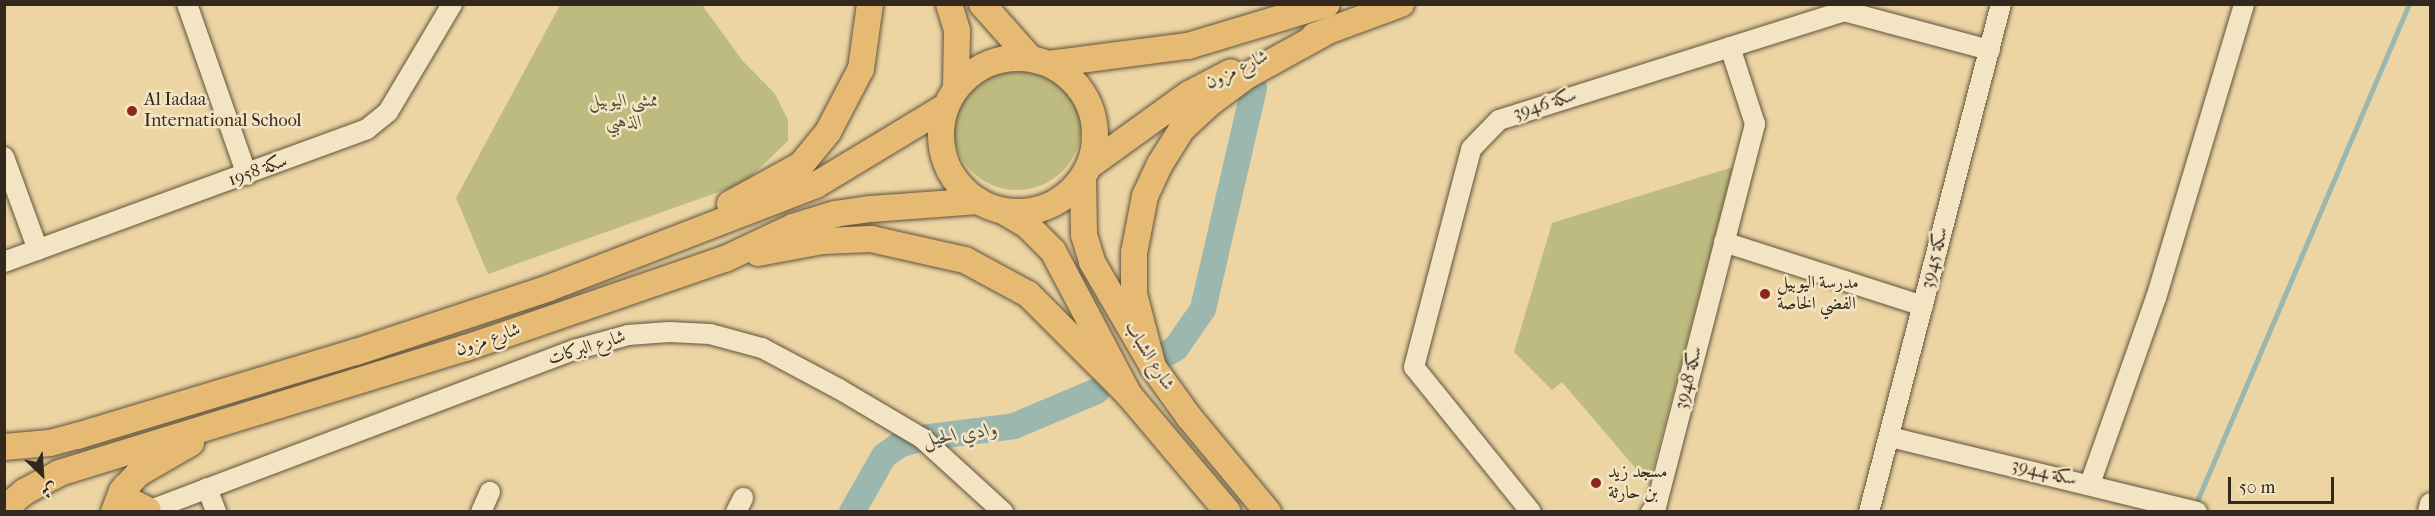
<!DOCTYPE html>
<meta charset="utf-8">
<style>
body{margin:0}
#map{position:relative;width:2435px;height:516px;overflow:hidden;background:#ecd5a3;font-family:"IM FELL French Canon",Amiri,serif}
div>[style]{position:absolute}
.green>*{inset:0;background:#bebb80}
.round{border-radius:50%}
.stream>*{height:4.5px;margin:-2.25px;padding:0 2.25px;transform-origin:2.25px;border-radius:2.25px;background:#9bb7ae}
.river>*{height:26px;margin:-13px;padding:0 13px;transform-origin:13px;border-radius:13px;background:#9bb7ae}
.roads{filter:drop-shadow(0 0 2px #61533e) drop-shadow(0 0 2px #61533e)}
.minor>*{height:20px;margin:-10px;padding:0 10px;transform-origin:10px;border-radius:10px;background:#f3e4c3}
.major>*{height:26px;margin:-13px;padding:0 13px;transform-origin:13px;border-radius:13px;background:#e6ba72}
.major>.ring{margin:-13px;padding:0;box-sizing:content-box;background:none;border:26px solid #e6ba72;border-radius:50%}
.dots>*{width:16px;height:16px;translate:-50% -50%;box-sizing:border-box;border:3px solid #f3e4c3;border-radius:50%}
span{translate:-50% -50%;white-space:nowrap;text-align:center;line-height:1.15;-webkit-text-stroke:5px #f3e4c3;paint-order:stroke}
.street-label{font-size:18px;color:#33281d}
.poi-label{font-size:18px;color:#33281d}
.left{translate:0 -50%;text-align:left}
.park-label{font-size:18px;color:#564d36;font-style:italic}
.water-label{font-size:20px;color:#4d4c41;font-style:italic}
.frame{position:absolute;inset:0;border:6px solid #33281d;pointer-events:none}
.north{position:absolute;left:12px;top:444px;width:60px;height:60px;-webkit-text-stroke:4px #f3e4c3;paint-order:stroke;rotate:155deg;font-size:16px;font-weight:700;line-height:24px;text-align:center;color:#33281d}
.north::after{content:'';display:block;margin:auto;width:21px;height:27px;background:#33281d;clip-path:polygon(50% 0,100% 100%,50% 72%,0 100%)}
.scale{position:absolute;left:2228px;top:477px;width:106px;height:27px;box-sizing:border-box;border:3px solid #33281d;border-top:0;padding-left:8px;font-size:18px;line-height:21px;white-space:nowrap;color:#33281d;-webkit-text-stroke:4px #f3e4c3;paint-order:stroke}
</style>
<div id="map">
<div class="green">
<i style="clip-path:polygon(560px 5px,702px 5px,742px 60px,775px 94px,788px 120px,788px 141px,744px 183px,488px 274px,456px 198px)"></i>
<i class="round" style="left:953px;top:62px;width:128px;height:128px"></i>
<i style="clip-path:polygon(1733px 167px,1649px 484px,1562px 382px,1552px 390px,1514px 352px,1552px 223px)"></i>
</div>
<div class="stream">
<i style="left:2195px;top:506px;width:546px;rotate:-66.91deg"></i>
</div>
<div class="river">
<i style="left:1168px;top:353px;width:9px;rotate:-32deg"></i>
<i style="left:1176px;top:348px;width:47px;rotate:-55.3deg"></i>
<i style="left:1203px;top:309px;width:227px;rotate:-77deg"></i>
<i style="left:852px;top:512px;width:64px;rotate:-60.3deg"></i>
<i style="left:884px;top:456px;width:19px;rotate:-36deg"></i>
<i style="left:899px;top:445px;width:24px;rotate:-17deg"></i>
<i style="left:922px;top:438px;width:93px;rotate:-7.4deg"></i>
<i style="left:1014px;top:426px;width:90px;rotate:-22.9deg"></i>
</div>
<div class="roads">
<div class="minor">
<i style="left:187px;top:4px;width:181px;rotate:70.7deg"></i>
<i style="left:4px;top:157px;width:99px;rotate:69.9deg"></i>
<i style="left:1724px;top:242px;width:209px;rotate:17.8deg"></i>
<i style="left:4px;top:262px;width:387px;rotate:-20.1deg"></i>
<i style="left:367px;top:129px;width:27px;rotate:-39deg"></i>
<i style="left:388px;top:112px;width:126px;rotate:-59.3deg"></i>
<i style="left:1890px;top:437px;width:316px;rotate:13.7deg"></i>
<i style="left:2090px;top:484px;width:197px;rotate:-70.5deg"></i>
<i style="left:2156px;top:298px;width:307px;rotate:-73.3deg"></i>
<i style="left:207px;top:488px;width:26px;rotate:69deg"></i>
<i style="left:145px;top:512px;width:459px;rotate:-20.7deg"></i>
<i style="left:574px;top:350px;width:56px;rotate:-15.5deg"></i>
<i style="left:628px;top:335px;width:41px;rotate:-4.2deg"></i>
<i style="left:669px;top:332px;width:41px;rotate:2.8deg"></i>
<i style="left:710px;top:334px;width:54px;rotate:15.1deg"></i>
<i style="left:762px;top:348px;width:87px;rotate:28deg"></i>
<i style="left:839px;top:389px;width:96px;rotate:30.6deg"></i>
<i style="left:922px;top:438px;width:110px;rotate:42.4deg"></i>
<i style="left:481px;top:512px;width:22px;rotate:-66deg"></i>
<i style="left:736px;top:512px;width:16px;rotate:-63deg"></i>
<i style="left:1531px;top:512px;width:186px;rotate:-128.9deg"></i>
<i style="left:1414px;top:367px;width:225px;rotate:-75.3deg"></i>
<i style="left:1471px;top:149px;width:40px;rotate:-46deg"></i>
<i style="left:1499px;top:120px;width:362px;rotate:-17.5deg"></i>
<i style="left:1844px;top:11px;width:151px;rotate:15deg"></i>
<i style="left:1651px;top:512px;width:7px;rotate:-45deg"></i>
<i style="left:1656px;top:507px;width:396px;rotate:-75.5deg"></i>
<i style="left:1755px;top:124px;width:81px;rotate:-108deg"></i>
<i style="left:1869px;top:512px;width:525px;rotate:-75.43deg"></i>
<i style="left:2428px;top:512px;width:9px;rotate:-77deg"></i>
</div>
<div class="major">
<i style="left:949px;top:4px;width:28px;rotate:73deg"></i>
<i style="left:957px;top:31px;width:56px;rotate:91deg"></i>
<i style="left:982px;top:4px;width:72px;rotate:48.4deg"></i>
<i style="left:1314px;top:36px;width:93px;rotate:-20.2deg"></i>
<i class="ring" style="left:941px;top:58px;width:128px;height:128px"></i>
<i style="left:1049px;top:64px;width:140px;rotate:-7.4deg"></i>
<i style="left:1188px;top:46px;width:145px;rotate:-16.8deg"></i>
<i style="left:1089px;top:166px;width:123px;rotate:-35.8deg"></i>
<i style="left:1189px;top:94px;width:47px;rotate:-27.6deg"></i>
<i style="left:1083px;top:177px;width:58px;rotate:89deg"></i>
<i style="left:1084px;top:235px;width:28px;rotate:73deg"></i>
<i style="left:1092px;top:262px;width:121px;rotate:59.8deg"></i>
<i style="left:1153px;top:367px;width:62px;rotate:54.2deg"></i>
<i style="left:1189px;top:417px;width:124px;rotate:50.3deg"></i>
<i style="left:730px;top:204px;width:81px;rotate:-28.8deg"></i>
<i style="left:801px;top:165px;width:43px;rotate:-50.7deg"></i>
<i style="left:828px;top:132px;width:71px;rotate:-62.4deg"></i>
<i style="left:861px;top:69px;width:66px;rotate:-82.1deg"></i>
<i style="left:1005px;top:212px;width:27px;rotate:31deg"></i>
<i style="left:1028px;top:226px;width:35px;rotate:45deg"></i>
<i style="left:1053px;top:251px;width:163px;rotate:62.2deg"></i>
<i style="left:1129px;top:395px;width:153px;rotate:49.8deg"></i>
<i style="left:758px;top:253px;width:66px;rotate:-10.5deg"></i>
<i style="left:823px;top:241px;width:48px;rotate:-2.4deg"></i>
<i style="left:871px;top:239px;width:96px;rotate:12.6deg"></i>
<i style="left:965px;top:260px;width:72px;rotate:28.4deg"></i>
<i style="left:1028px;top:294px;width:143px;rotate:45deg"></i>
<i style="left:1153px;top:367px;width:75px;rotate:-104.6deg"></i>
<i style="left:1134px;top:294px;width:41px;rotate:-90deg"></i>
<i style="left:1134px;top:253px;width:58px;rotate:-79.1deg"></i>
<i style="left:1145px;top:196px;width:35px;rotate:-65deg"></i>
<i style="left:1160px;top:164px;width:40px;rotate:-58deg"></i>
<i style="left:1181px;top:130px;width:40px;rotate:-43deg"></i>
<i style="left:1210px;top:103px;width:47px;rotate:-36.4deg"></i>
<i style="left:1248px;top:75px;width:91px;rotate:-28.8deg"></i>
<i style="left:4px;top:447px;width:46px;rotate:-5deg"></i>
<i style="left:50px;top:443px;width:28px;rotate:-15deg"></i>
<i style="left:77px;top:436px;width:291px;rotate:-16.8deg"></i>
<i style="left:356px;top:352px;width:203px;rotate:-18.3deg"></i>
<i style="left:549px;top:288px;width:286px;rotate:-21.1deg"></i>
<i style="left:816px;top:185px;width:151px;rotate:-31.2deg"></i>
<i style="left:125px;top:487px;width:13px;rotate:77deg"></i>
<i style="left:128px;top:500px;width:22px;rotate:27deg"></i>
<i style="left:4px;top:509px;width:26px;rotate:-40deg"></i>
<i style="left:24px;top:492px;width:40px;rotate:-28deg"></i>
<i style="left:59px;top:473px;width:426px;rotate:-17.1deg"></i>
<i style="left:466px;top:348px;width:274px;rotate:-19deg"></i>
<i style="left:725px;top:259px;width:75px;rotate:-25.2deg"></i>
<i style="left:793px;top:227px;width:44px;rotate:-17.2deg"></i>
<i style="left:835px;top:214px;width:36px;rotate:-8deg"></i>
<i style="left:871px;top:209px;width:108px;rotate:-4.2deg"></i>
<i style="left:114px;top:512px;width:22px;rotate:-69deg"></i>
<i style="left:122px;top:491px;width:25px;rotate:-47deg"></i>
<i style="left:139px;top:473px;width:60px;rotate:-30deg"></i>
</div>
</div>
<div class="dots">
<i style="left:132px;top:111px;background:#8f2418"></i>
<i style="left:1765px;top:294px;background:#8f2418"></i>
<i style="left:1596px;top:483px;background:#8f2418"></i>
</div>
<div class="street-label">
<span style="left:1237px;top:70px;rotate:-26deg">شارع مزون</span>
<span style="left:1545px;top:105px;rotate:-18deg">سكة 3946</span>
<span style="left:258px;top:171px;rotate:-20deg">سكة 1958</span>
<span style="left:1935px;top:258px;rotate:-76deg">سكة 3945</span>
<span style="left:488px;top:340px;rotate:-19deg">شارع مزون</span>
<span style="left:587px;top:348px;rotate:-17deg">شارع البركات</span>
<span style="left:1149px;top:356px;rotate:58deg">شارع الشباب</span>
<span style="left:1689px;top:378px;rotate:-76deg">سكة 3948</span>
<span style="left:2044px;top:473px;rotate:13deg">سكة 3944</span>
</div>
<div class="poi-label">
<span class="left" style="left:144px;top:111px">Al Iadaa<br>International School</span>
<span class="left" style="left:1777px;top:294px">مدرسة اليوبيل<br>الفضي الخاصة</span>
<span class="left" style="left:1608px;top:483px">مسجد زيد<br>بن حارثة</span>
</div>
<div class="park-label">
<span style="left:624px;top:112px">ممشى اليوبيل<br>الذهبي</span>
</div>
<div class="water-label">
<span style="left:960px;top:434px;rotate:-9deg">وادي الحيل</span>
</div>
<div class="frame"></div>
<div class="north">ش</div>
<div class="scale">50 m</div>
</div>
